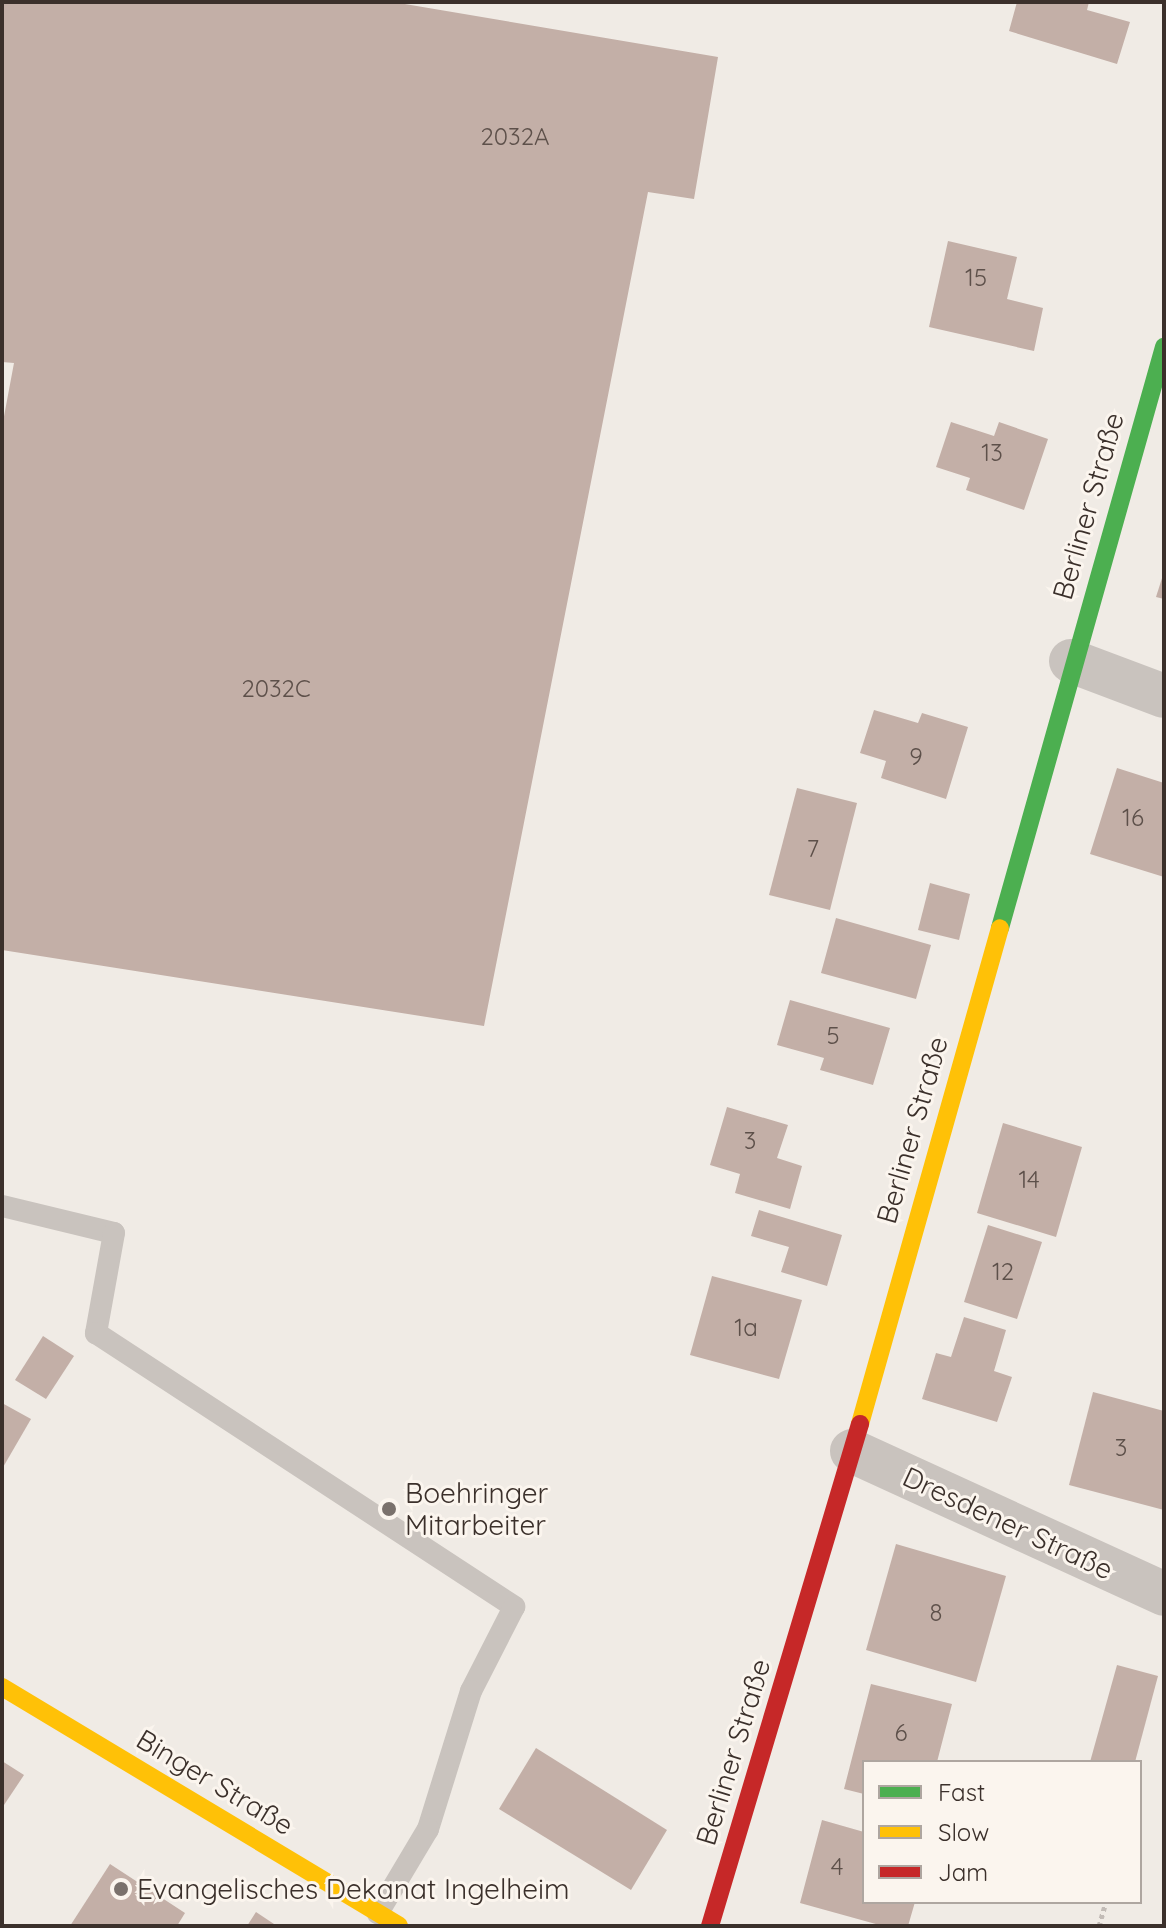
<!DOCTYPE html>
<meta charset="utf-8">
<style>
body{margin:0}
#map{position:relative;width:1166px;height:1928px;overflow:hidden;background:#f0ebe5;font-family:Quicksand,sans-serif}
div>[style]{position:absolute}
.building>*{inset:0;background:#c3afa7}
.path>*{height:5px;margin-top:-2.5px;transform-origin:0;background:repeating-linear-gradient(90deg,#c2bbb6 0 4px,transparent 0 8px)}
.lane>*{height:22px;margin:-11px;padding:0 11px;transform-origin:11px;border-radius:11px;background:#c9c3be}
.street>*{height:44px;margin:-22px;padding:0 22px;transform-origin:22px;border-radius:22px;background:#c9c3be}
.fast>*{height:18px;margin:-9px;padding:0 9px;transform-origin:9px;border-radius:9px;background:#4caf50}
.slow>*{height:18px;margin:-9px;padding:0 9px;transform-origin:9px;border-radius:9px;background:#ffc107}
.jam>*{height:18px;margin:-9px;padding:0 9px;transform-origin:9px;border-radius:9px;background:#c62828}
.dots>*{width:22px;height:22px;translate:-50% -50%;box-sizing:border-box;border:4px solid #fbf5ee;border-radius:50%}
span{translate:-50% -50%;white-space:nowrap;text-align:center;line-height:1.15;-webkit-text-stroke:6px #fbf5ee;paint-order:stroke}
.number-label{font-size:24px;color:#5d504a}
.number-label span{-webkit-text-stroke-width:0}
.street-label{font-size:28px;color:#3b302b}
.poi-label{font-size:28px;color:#3b302b}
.left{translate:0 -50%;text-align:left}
.frame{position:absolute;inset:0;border:4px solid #3b302b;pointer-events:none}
.legend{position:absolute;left:862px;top:1760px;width:280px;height:144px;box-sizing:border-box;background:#fbf5ee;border:2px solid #aea6a0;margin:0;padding:10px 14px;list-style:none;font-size:24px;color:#3b302b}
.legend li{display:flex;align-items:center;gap:16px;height:40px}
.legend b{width:40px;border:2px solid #aea6a0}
</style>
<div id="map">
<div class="building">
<i style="clip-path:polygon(2px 2px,393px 2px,718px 57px,694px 199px,648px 192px,484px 1026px,2px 950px,2px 427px,14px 363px,2px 362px)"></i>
<i style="clip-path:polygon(1017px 2px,1089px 2px,1087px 10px,1130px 22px,1117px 64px,1009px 31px)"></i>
<i style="clip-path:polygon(948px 241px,1017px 257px,1007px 299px,1043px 308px,1034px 351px,929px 327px)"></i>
<i style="clip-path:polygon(951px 422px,994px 436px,999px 422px,1048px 439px,1024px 510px,966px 490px,970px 478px,936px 467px)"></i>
<i style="clip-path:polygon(1163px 575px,1164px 575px,1164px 599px,1156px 597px)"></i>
<i style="clip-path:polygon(874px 710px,918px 723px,922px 713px,968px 727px,946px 799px,881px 778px,886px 761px,860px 753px)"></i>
<i style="clip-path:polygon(1117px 768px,1164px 783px,1164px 877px,1090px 854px)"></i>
<i style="clip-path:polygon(797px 788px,857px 803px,830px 910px,769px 895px)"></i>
<i style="clip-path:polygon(930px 883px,970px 894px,959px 940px,918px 930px)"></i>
<i style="clip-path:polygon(836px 918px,931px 945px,916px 999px,821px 973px)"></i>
<i style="clip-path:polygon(790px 1000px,890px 1028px,873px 1085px,820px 1070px,824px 1058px,777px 1045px)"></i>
<i style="clip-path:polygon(727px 1107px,788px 1125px,777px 1158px,802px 1166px,790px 1209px,735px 1193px,740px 1174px,710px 1165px)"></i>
<i style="clip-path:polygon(1003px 1123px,1082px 1147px,1056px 1237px,977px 1213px)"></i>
<i style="clip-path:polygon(759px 1210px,842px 1235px,827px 1286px,781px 1272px,789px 1247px,751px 1236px)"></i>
<i style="clip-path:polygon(988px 1225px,1042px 1242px,1017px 1319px,964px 1302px)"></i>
<i style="clip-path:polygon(712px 1276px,802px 1300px,779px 1379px,690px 1355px)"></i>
<i style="clip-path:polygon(964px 1317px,1006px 1330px,994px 1371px,1012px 1377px,997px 1422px,922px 1399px,936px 1353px,951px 1357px)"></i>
<i style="clip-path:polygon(43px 1336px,74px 1356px,46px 1399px,15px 1380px)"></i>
<i style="clip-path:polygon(1093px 1392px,1164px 1411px,1164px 1510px,1069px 1485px)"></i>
<i style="clip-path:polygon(2px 1403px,31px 1419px,2px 1469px)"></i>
<i style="clip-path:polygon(896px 1544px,1006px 1576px,976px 1682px,866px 1650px)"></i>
<i style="clip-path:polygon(1117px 1665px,1158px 1676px,1135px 1762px,1090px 1762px)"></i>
<i style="clip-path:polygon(871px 1684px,952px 1704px,937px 1762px,864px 1762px,864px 1794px,844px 1789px)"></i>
<i style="clip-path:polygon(536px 1748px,667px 1830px,631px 1890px,499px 1809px)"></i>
<i style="clip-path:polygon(2px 1761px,24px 1775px,2px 1808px)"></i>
<i style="clip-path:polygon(822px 1820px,864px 1832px,864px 1902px,915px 1902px,908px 1926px,883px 1926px,800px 1903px)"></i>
<i style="clip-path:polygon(110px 1864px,185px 1913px,177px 1926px,70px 1926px)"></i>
<i style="clip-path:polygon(256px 1912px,277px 1926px,247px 1926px)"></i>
</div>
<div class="path">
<i style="left:1099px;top:1926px;width:25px;rotate:-74deg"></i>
</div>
<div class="lane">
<i style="left:2px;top:1206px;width:115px;rotate:13.6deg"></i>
<i style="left:114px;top:1233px;width:102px;rotate:100.2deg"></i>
<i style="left:96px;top:1333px;width:500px;rotate:33.2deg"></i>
<i style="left:514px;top:1607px;width:94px;rotate:117.1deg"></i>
<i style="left:471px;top:1691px;width:145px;rotate:107.3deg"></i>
<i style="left:428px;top:1829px;width:98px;rotate:120.8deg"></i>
</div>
<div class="street">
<i style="left:1071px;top:661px;width:99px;rotate:20.6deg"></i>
<i style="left:852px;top:1451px;width:343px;rotate:24.6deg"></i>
</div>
<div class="fast">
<i style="left:1000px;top:928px;width:604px;rotate:-74.24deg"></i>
</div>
<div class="slow">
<i style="left:860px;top:1424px;width:515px;rotate:-74.24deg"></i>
<i style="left:2px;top:1687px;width:463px;rotate:31deg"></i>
</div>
<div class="jam">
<i style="left:710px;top:1926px;width:524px;rotate:-73.36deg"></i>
</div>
<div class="dots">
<i style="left:389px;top:1509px;background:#7a716c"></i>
<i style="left:121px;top:1889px;background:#7a716c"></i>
</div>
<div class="number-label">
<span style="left:515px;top:137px">2032A</span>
<span style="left:976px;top:278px">15</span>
<span style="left:992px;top:453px">13</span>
<span style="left:276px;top:689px">2032C</span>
<span style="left:916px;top:757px">9</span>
<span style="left:1133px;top:818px">16</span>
<span style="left:813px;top:849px">7</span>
<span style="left:833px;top:1036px">5</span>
<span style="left:750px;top:1141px">3</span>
<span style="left:1029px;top:1180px">14</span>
<span style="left:1003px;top:1272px">12</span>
<span style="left:746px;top:1328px">1a</span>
<span style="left:1121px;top:1448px">3</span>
<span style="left:936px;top:1613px">8</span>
<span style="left:901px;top:1733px">6</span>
<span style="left:837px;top:1867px">4</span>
</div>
<div class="street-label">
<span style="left:1088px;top:506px;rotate:-74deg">Berliner Straße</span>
<span style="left:912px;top:1130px;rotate:-74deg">Berliner Straße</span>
<span style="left:1008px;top:1523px;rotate:25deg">Dresdener Straße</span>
<span style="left:733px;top:1752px;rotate:-73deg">Berliner Straße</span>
<span style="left:215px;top:1782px;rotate:31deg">Binger Straße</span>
</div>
<div class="poi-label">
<span class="left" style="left:405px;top:1509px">Boehringer<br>Mitarbeiter</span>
<span class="left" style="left:137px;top:1889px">Evangelisches Dekanat Ingelheim</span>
</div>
<div class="frame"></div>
<ul class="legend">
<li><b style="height:10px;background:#4caf50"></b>Fast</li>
<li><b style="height:10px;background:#ffc107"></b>Slow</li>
<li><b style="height:10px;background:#c62828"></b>Jam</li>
</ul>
</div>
